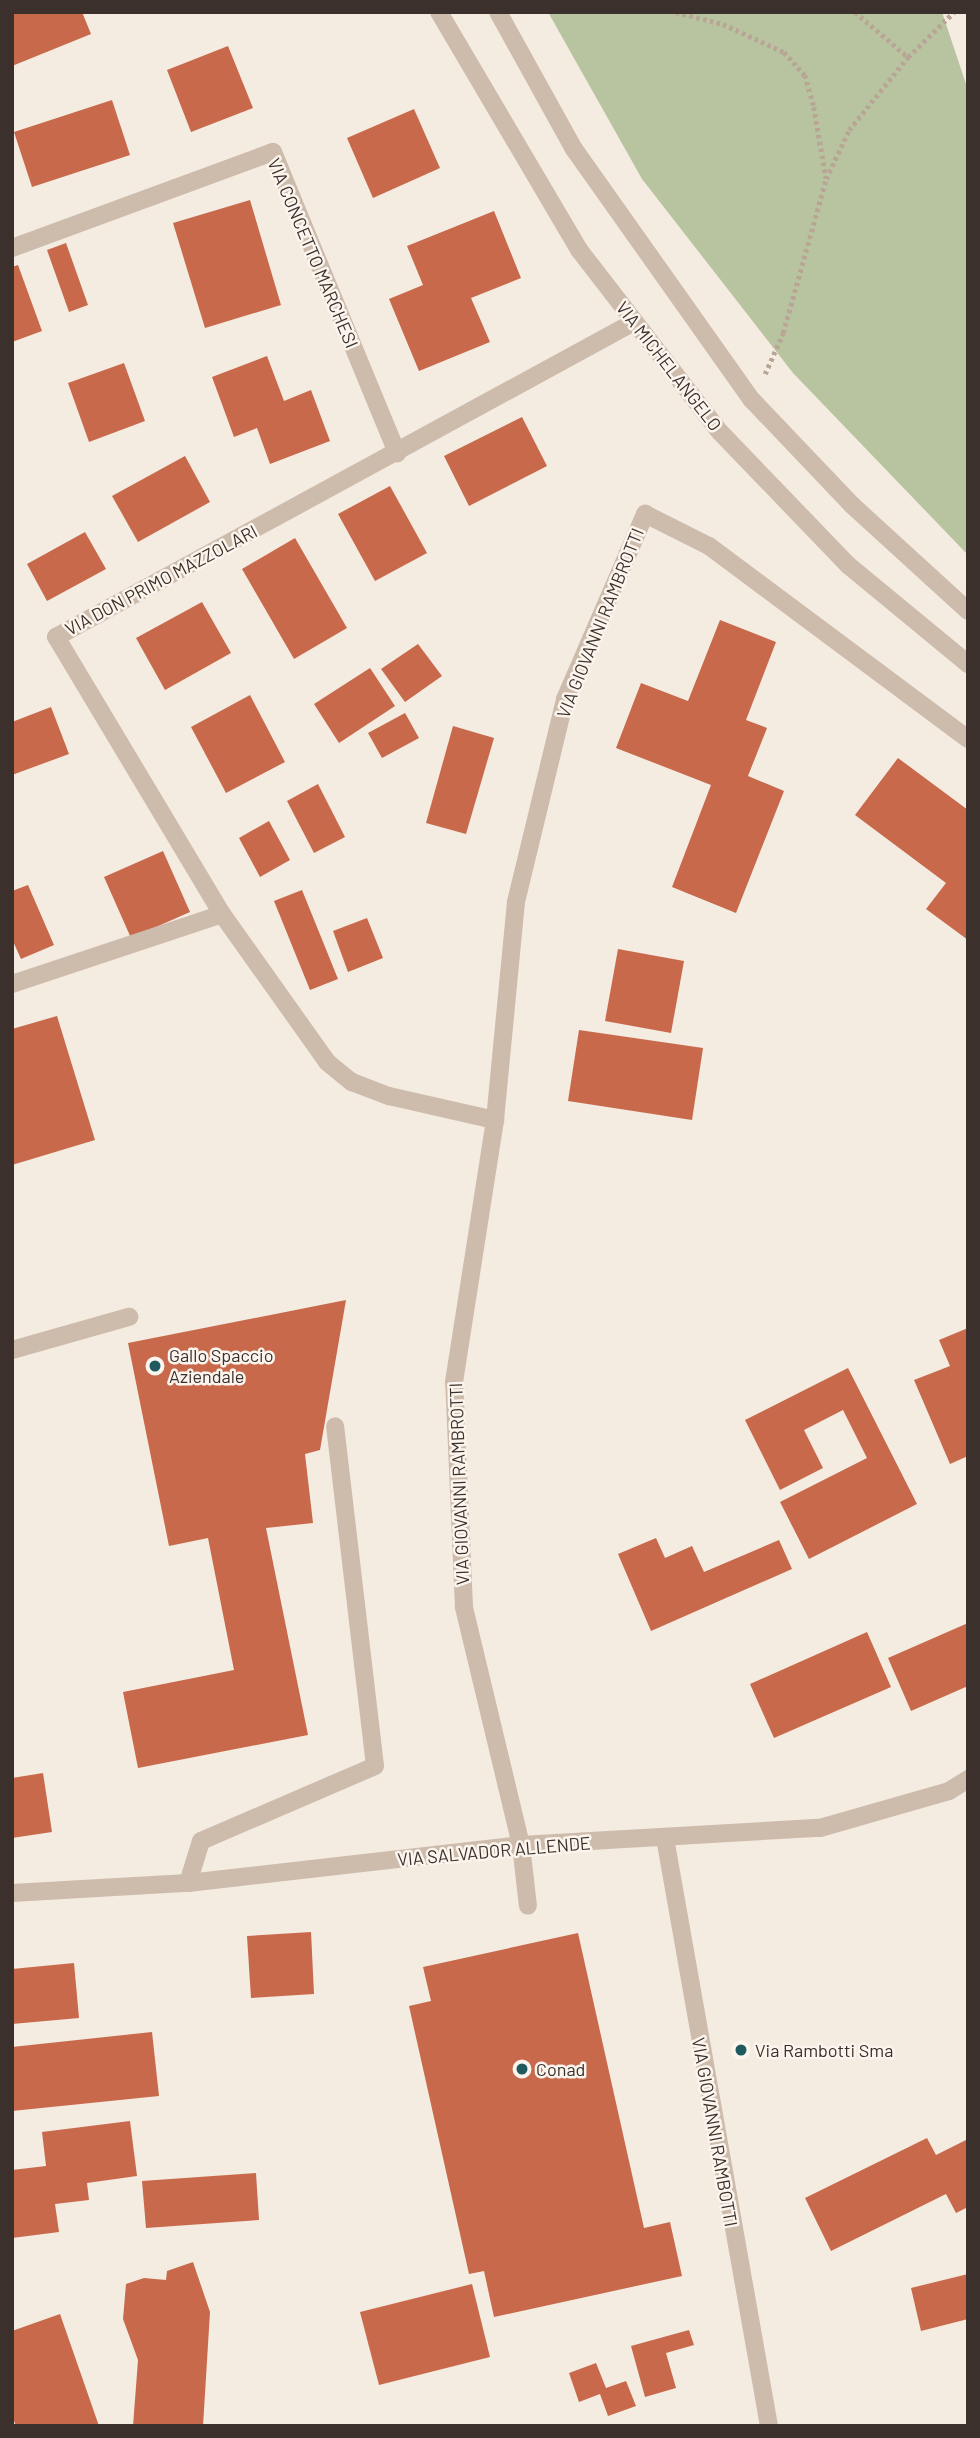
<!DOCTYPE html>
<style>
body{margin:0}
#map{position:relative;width:980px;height:2438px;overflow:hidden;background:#f4ebe1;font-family:Barlow,sans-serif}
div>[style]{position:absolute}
.green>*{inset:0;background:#b8c4a0}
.building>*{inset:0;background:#c8694b}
.path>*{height:4.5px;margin-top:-2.25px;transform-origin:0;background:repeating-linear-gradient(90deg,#b9a596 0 3.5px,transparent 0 7px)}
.service>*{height:18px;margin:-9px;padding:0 9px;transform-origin:9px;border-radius:9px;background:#cdbbac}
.minor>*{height:18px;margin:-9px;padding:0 9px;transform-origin:9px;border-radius:9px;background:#cdbbac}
.tertiary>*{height:18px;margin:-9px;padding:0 9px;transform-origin:9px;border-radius:9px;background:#cdbbac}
.dots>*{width:19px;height:19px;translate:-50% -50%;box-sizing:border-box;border:4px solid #fbf5ee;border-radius:50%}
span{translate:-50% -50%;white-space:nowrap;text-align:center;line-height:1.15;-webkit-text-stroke:5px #fbf5ee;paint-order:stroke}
.street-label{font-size:18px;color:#3b302b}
.poi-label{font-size:18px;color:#3b302b}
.left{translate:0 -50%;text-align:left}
.frame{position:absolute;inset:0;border:14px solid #3b302b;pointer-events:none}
</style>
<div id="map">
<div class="green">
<i style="clip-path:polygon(548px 12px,942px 12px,968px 90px,968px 555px,793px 373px,642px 179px)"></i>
</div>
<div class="building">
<i style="clip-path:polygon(12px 12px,82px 12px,91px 34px,12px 66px)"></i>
<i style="clip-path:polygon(228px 46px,253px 108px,191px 132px,167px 70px)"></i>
<i style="clip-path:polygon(112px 100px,130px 155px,32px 187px,14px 132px)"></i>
<i style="clip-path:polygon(414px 109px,440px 168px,373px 198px,347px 138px)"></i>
<i style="clip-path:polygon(250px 200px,281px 305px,205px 328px,173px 223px)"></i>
<i style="clip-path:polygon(494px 211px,521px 278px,471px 298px,490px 342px,419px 371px,389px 299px,423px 285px,407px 246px)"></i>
<i style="clip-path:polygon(66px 243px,88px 305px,69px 312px,47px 250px)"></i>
<i style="clip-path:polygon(18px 265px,42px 331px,12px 342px,12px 267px)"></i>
<i style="clip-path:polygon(267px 356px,284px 401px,311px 390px,330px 441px,270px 464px,257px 428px,234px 437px,212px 377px)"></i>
<i style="clip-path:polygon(124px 363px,145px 421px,89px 442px,68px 383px)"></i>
<i style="clip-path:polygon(522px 417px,547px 466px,469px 506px,444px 456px)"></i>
<i style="clip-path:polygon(185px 456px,210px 502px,138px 542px,112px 496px)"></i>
<i style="clip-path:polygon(390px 486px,427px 553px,375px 581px,338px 514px)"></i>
<i style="clip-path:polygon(85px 532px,106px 569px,47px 601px,27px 564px)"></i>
<i style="clip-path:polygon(295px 538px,347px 628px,294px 659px,242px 569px)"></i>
<i style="clip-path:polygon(202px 602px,231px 653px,165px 690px,136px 638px)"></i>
<i style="clip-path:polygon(720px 620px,776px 642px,746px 720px,767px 728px,748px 776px,784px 791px,736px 913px,672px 887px,711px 785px,616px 748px,641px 683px,688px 701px)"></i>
<i style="clip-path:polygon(418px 644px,442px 676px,405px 702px,381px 669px)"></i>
<i style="clip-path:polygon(370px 668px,395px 706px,339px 743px,314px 704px)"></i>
<i style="clip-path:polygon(250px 695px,285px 762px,226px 793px,191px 727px)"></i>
<i style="clip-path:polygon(51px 707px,69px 754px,12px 775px,12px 722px)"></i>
<i style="clip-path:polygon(405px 713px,419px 738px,382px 758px,368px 733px)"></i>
<i style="clip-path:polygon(453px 726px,494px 738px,466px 834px,426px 823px)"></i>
<i style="clip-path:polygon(898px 758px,968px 810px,968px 940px,926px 909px,946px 883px,855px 815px)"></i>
<i style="clip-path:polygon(318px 784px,345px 837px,314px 853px,287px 801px)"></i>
<i style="clip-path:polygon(269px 821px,290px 860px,260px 877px,239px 838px)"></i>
<i style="clip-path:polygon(163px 851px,190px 912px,131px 938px,104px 877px)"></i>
<i style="clip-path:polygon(28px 885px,54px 945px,21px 959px,12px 939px,12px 891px)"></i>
<i style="clip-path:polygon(302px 890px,338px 979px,310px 990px,274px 901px)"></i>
<i style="clip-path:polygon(367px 918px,383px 958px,348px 972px,333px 931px)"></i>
<i style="clip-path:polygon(618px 949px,684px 961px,671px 1033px,605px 1021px)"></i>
<i style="clip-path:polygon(57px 1016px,95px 1140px,12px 1165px,12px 1029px)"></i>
<i style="clip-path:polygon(579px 1030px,703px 1048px,692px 1120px,568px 1101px)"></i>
<i style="clip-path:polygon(346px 1300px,320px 1450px,305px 1454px,313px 1523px,266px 1528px,308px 1735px,138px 1768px,123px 1692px,234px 1670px,208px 1538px,169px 1546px,128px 1343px)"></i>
<i style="clip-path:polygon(968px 1328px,968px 1456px,950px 1464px,914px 1380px,950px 1366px,939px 1340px)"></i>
<i style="clip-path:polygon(848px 1368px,917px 1504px,809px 1559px,780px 1502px,867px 1458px,843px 1410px,804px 1430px,823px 1468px,780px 1490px,745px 1420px)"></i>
<i style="clip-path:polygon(656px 1538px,665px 1558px,692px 1546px,704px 1572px,779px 1540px,792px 1569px,651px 1631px,618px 1554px)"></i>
<i style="clip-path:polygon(968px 1623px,968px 1686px,911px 1711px,888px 1658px)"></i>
<i style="clip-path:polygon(867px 1632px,891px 1687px,774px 1738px,750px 1684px)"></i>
<i style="clip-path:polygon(43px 1773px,52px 1832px,12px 1838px,12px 1778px)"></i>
<i style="clip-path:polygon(311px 1932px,314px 1994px,251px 1998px,247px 1936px)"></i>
<i style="clip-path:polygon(578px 1933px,644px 2228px,670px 2222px,682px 2276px,494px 2317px,484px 2271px,469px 2274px,409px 2006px,431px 2001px,423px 1967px)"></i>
<i style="clip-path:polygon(74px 1963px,79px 2018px,12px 2024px,12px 1969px)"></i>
<i style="clip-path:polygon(152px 2032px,159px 2096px,12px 2111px,12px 2047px)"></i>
<i style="clip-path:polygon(130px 2121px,137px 2176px,87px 2183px,89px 2200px,55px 2204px,59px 2232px,12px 2238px,12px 2170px,46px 2166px,42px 2132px)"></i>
<i style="clip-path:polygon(927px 2138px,936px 2155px,968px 2139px,968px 2207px,956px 2213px,946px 2194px,831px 2251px,805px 2198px)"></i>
<i style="clip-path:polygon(256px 2173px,259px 2220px,146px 2228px,142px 2181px)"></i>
<i style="clip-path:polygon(193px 2262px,210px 2312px,203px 2426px,133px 2426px,138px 2360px,123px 2319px,126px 2284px,144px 2278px,166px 2280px,167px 2271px)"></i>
<i style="clip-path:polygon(968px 2274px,968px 2319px,921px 2331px,911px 2288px)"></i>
<i style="clip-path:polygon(472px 2284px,490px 2357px,379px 2385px,360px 2312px)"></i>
<i style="clip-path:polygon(60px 2314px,99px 2426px,16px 2426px,12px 2416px,12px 2331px)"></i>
<i style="clip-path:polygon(689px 2330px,694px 2345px,666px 2353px,676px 2388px,645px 2397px,631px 2346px)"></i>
<i style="clip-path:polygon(596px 2363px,606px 2388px,626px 2381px,636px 2406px,608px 2416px,600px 2394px,579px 2402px,569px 2373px)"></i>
</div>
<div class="path">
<i style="left:676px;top:12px;width:49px;rotate:14.3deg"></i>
<i style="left:723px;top:24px;width:67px;rotate:24.7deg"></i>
<i style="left:784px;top:52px;width:31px;rotate:48deg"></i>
<i style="left:805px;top:75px;width:33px;rotate:74deg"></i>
<i style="left:814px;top:107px;width:72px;rotate:80.4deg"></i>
<i style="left:855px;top:12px;width:70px;rotate:40.3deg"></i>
<i style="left:765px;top:374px;width:45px;rotate:-66.3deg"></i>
<i style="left:783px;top:333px;width:160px;rotate:-74.4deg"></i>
<i style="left:826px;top:179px;width:54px;rotate:-64.9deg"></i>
<i style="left:849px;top:130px;width:94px;rotate:-51.1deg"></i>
<i style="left:908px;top:57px;width:64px;rotate:-44.4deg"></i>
</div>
<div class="service">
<i style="left:12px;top:1350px;width:122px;rotate:-15.8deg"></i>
<i style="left:521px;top:1845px;width:61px;rotate:83.5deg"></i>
<i style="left:188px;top:1883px;width:44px;rotate:-72.8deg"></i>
<i style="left:201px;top:1841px;width:189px;rotate:-23.3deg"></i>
<i style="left:375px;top:1766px;width:342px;rotate:-96.7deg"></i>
</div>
<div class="minor">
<i style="left:498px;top:12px;width:157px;rotate:61deg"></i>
<i style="left:574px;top:149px;width:308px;rotate:54.7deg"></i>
<i style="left:752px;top:400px;width:145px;rotate:46.4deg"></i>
<i style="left:852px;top:505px;width:157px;rotate:42.4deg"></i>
<i style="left:12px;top:248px;width:278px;rotate:-20.2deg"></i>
<i style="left:273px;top:152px;width:326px;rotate:67.6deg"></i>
<i style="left:222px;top:914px;width:181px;rotate:54.6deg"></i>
<i style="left:327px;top:1062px;width:32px;rotate:39deg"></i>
<i style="left:352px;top:1082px;width:40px;rotate:21deg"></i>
<i style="left:389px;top:1096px;width:109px;rotate:12.8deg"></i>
<i style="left:12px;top:984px;width:221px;rotate:-18.4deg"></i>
<i style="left:222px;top:914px;width:323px;rotate:-120.9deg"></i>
<i style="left:56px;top:637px;width:658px;rotate:-28.59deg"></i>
<i style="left:665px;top:1838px;width:597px;rotate:79.97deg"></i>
<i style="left:521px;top:1845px;width:245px;rotate:-103.5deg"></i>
<i style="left:464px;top:1607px;width:225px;rotate:-92.5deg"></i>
<i style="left:454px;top:1382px;width:265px;rotate:-81.1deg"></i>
<i style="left:495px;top:1120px;width:219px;rotate:-84.5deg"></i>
<i style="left:516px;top:902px;width:209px;rotate:-76.4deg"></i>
<i style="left:565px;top:699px;width:202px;rotate:-66.6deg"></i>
<i style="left:645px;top:514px;width:72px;rotate:26.6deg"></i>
<i style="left:709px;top:546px;width:323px;rotate:36.7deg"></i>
</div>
<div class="tertiary">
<i style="left:439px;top:12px;width:277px;rotate:59.5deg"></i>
<i style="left:580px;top:251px;width:229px;rotate:52.3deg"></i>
<i style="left:720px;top:432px;width:185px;rotate:46.1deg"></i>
<i style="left:848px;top:565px;width:156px;rotate:39.5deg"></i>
<i style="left:12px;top:1893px;width:176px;rotate:-3.3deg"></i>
<i style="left:188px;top:1883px;width:335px;rotate:-6.5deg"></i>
<i style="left:521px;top:1845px;width:299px;rotate:-3.3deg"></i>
<i style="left:820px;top:1828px;width:134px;rotate:-16deg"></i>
<i style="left:949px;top:1791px;width:22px;rotate:-32deg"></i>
</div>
<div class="dots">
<i style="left:155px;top:1366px;background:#1f5a5e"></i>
<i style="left:741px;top:2050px;background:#1f5a5e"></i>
<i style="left:522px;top:2069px;background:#1f5a5e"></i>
</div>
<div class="street-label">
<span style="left:313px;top:253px;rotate:67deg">VIA CONCETTO MARCHESI</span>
<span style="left:669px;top:366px;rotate:52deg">VIA MICHELANGELO</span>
<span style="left:161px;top:580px;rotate:-28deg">VIA DON PRIMO MAZZOLARI</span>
<span style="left:600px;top:623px;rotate:-68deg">VIA GIOVANNI RAMBROTTI</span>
<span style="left:459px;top:1484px;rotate:-92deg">VIA GIOVANNI RAMBROTTI</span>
<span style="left:494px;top:1851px;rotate:-5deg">VIA SALVADOR ALLENDE</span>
<span style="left:715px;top:2132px;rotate:80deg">VIA GIOVANNI RAMBOTTI</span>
</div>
<div class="poi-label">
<span class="left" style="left:169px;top:1366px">Gallo Spaccio<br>Aziendale</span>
<span class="left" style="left:755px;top:2050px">Via Rambotti Sma</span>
<span class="left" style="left:536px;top:2069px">Conad</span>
</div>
<div class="frame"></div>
</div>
